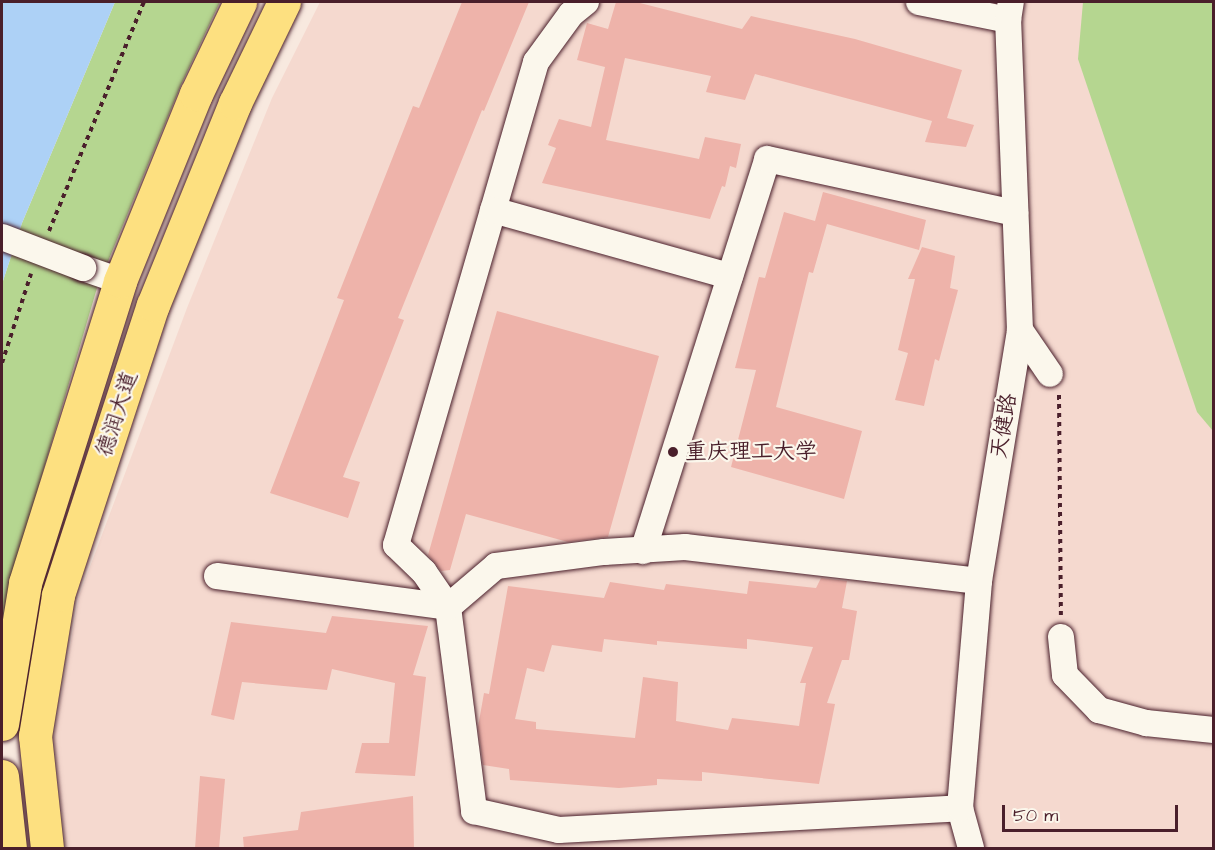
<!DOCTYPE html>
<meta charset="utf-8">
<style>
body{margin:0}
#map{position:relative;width:1215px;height:850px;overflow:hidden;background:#f8e9df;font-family:"Architects Daughter","LXGW WenKai TC",sans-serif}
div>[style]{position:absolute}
.built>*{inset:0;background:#f5d9cf}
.green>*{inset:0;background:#b5d690}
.water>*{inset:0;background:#add1f6}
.building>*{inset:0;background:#eeb3aa}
.path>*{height:4px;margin-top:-2px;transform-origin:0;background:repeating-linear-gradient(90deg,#4a1f2b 0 4.5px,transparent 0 9px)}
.roads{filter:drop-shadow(0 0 2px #4a1f2b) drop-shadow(0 0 2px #4a1f2b)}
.minor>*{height:26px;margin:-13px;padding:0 13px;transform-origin:13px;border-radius:13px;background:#fbf7ec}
.major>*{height:33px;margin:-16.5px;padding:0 16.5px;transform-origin:16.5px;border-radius:16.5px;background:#fde080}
.bridges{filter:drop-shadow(0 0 2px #4a1f2b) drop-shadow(0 0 2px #4a1f2b)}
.minor-bridge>*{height:26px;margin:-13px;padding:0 13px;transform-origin:13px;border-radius:13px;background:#fbf7ec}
.dots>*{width:16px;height:16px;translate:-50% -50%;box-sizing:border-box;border:3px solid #fbf7ec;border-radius:50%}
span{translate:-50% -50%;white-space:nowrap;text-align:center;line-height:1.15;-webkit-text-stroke:4.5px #fbf7ec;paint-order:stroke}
.street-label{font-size:22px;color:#4a1f2b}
.poi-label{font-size:22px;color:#4a1f2b}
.left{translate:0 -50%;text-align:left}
.frame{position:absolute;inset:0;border:3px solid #4a1f2b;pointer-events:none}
.scale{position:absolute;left:1002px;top:805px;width:176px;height:27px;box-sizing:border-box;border:3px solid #4a1f2b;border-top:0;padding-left:8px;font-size:18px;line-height:21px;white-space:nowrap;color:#4a1f2b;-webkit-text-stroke:4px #fbf7ec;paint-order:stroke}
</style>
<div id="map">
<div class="built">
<i style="clip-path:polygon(320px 2px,1213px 2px,1213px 848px,66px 848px,54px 738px,79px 596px,187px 308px,272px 98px)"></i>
</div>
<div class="green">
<i style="clip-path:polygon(115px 2px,220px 2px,181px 85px,97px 288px,19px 553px,2px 645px,2px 284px,22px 223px)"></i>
<i style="clip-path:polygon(1083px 2px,1213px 2px,1213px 431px,1197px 412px,1078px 59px)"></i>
</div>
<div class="water">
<i style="clip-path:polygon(2px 2px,115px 2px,22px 223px,2px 284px)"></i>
</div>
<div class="building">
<i style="clip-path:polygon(462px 2px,529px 2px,484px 111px,482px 110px,398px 318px,404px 320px,343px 477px,360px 482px,348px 518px,270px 493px,344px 300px,337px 298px,413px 106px,419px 108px)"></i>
<i style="clip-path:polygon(616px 2px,636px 2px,742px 29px,751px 16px,855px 39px,962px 70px,947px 118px,974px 125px,966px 147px,925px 142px,932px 121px,755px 74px,745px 100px,706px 92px,711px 76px,625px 58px,606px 140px,699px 159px,705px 137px,741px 144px,736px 168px,730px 166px,725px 187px,722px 186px,710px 219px,542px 183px,556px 148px,548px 145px,559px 119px,591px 127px,605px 67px,577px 60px,587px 23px,608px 29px)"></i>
<i style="clip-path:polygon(823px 192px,926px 220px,919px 250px,827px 224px,813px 273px,809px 272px,776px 407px,862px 431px,844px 499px,731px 467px,756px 370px,735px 368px,759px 277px,765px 278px,784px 212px,815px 221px)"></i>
<i style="clip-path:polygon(922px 247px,955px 256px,950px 288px,958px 290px,939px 361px,935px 359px,924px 406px,895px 400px,908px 353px,898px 350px,915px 279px,908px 279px)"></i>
<i style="clip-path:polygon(497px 311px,659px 356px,608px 537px,568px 542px,466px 514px,450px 570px,441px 571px,428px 555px)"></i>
<i style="clip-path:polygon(evenodd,821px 578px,847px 581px,842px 608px,857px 611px,849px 660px,842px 660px,827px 703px,835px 704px,819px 784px,702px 772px,702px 781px,657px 779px,657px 785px,619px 788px,510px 780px,509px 769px,483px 765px,478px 727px,484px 693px,489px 694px,508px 586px,604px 598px,610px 582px,664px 590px,666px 584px,747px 594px,749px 581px,816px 588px,821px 578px,604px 639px,657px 645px,657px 641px,747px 649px,747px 639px,813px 647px,800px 683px,806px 683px,799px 726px,732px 718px,728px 730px,676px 721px,678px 682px,643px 677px,635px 738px,536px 729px,536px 722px,515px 719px,527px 668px,544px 672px,552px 645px,602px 652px,604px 639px)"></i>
<i style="clip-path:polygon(332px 616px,428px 626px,413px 675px,426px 677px,415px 776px,355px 773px,362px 743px,389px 743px,395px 683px,332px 669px,327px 690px,242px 682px,234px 720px,211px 715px,231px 622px,326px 633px)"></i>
<i style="clip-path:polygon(200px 776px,225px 779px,219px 849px,195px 849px)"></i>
<i style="clip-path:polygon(413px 796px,414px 849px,244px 849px,243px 837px,298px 830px,301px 812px)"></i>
</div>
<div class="path">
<i style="left:49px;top:231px;width:248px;rotate:-67.5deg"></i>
<i style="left:2px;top:363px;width:94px;rotate:-72deg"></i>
<i style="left:1059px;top:395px;width:220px;rotate:89.5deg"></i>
</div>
<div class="roads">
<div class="minor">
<i style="left:586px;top:2px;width:19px;rotate:141deg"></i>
<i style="left:571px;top:14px;width:59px;rotate:126.1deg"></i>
<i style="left:536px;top:62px;width:503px;rotate:106.16deg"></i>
<i style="left:396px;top:545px;width:39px;rotate:44deg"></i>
<i style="left:424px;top:572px;width:42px;rotate:55.6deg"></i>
<i style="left:448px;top:607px;width:206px;rotate:82.7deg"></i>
<i style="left:474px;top:811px;width:87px;rotate:12.6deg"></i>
<i style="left:559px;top:830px;width:402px;rotate:-3.1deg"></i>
<i style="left:919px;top:2px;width:91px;rotate:11.4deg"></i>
<i style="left:493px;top:210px;width:246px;rotate:15.6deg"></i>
<i style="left:83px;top:268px;width:39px;rotate:19deg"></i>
<i style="left:1020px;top:330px;width:53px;rotate:55.7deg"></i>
<i style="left:643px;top:551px;width:411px;rotate:-72.4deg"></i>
<i style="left:767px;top:159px;width:254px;rotate:12.3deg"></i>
<i style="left:217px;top:576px;width:233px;rotate:7.6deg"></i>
<i style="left:448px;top:607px;width:63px;rotate:-40.5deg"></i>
<i style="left:496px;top:566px;width:109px;rotate:-7.4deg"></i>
<i style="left:604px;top:552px;width:81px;rotate:-3.5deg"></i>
<i style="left:685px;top:547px;width:296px;rotate:6.6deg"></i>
<i style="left:1061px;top:637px;width:38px;rotate:84deg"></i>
<i style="left:1065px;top:675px;width:49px;rotate:45.8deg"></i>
<i style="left:1099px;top:710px;width:49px;rotate:15.5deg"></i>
<i style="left:1146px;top:723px;width:68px;rotate:5.9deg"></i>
<i style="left:971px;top:848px;width:41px;rotate:-105.4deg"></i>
<i style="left:960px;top:808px;width:228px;rotate:-85.2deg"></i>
<i style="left:979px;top:581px;width:254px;rotate:-80.7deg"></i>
<i style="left:1020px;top:330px;width:310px;rotate:-92.2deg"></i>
<i style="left:1008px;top:20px;width:18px;rotate:-81deg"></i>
</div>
<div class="major">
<i style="left:2px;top:724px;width:143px;rotate:-80.7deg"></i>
<i style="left:25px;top:583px;width:317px;rotate:-72.5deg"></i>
<i style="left:120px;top:281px;width:202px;rotate:-67.9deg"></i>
<i style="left:196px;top:94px;width:102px;rotate:-64.4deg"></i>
<i style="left:2px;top:776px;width:72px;rotate:83.7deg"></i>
<i style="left:47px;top:848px;width:113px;rotate:-96.1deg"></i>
<i style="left:35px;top:736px;width:143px;rotate:-80.7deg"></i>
<i style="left:58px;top:595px;width:305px;rotate:-71.9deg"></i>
<i style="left:153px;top:305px;width:218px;rotate:-67.9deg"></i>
<i style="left:235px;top:103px;width:112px;rotate:-64.1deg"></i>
</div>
</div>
<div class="bridges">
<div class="minor-bridge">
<i style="left:2px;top:237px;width:87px;rotate:20.9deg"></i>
</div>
</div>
<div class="dots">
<i style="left:673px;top:452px;background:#4a1f2b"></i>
</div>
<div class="street-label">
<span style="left:117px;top:414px;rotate:-72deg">德润大道</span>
<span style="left:1004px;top:426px;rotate:-81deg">天健路</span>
</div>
<div class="poi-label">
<span class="left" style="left:685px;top:452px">重庆理工大学</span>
</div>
<div class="frame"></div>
<div class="scale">50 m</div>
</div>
